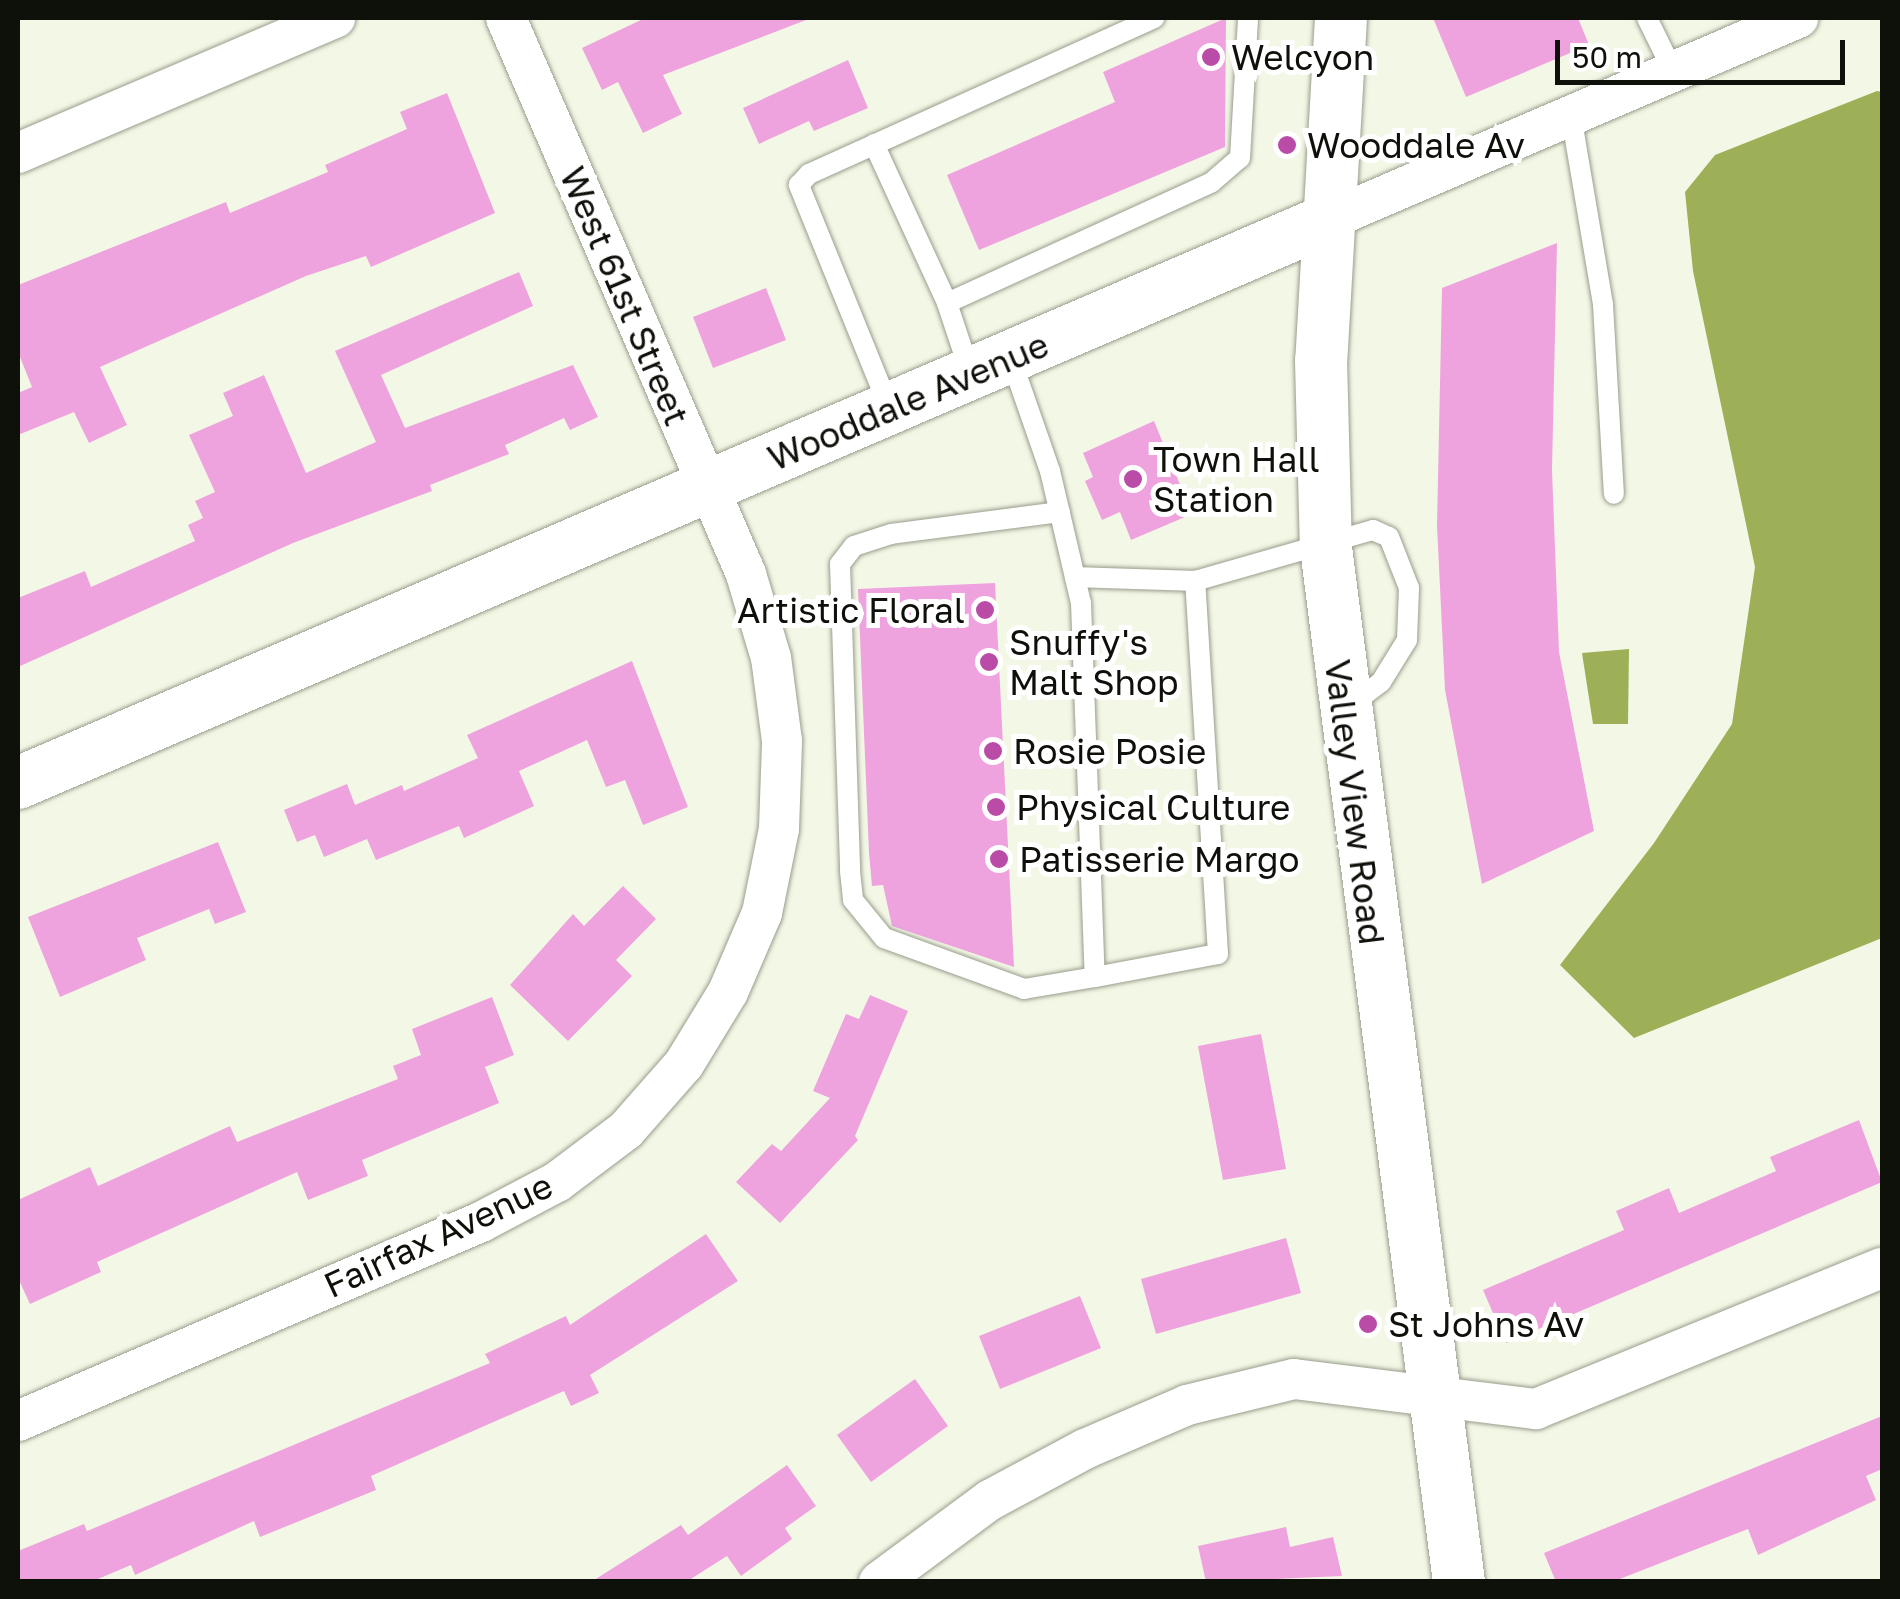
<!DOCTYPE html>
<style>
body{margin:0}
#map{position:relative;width:1900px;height:1599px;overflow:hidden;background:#f3f8e6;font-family:"Golos Text",sans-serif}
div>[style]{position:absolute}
.water>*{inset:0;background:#9db057}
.building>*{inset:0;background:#efa3de}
.roads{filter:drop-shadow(0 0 2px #989d8c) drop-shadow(0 0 2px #989d8c)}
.service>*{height:20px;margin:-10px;padding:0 10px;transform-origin:10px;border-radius:10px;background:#fff}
.minor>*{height:40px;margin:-20px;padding:0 20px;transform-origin:20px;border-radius:20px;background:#fff}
.tertiary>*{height:52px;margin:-26px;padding:0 26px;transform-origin:26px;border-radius:26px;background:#fff}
.dots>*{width:28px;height:28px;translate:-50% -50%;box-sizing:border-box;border:5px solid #fff;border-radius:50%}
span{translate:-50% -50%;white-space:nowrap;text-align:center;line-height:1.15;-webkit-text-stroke:10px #fff;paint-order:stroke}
.poi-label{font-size:35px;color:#0e100a}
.left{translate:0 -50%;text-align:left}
.right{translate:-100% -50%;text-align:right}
.street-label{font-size:35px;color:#0e100a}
.frame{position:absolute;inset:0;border:20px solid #0e100a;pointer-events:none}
.scale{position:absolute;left:1555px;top:40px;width:290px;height:45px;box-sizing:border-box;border:5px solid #0e100a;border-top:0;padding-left:12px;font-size:30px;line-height:35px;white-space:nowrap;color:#0e100a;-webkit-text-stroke:8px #fff;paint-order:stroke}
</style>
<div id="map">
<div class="water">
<i style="clip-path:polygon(1877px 91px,1882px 92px,1882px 938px,1634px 1038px,1560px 965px,1654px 843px,1732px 724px,1755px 567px,1693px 271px,1685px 192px,1715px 155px)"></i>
<i style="clip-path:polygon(1629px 649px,1628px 724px,1593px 724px,1582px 653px)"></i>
</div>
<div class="building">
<i style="clip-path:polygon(645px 18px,806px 18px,806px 20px,663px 75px,682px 114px,643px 133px,618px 82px,602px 90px,582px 48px)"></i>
<i style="clip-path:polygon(1226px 18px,1225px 147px,979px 250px,947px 175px,1115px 102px,1103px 72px)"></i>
<i style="clip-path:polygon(1433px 18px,1578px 18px,1589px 45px,1466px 97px)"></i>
<i style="clip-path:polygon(848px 60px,868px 108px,814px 131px,809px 121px,759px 144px,743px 108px)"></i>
<i style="clip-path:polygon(447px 93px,495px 213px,371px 267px,366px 256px,306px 276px,100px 367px,127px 425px,89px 443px,74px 412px,18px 435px,18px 393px,32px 387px,18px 352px,18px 285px,226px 202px,230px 213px,328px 172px,325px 165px,407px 129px,400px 112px)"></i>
<i style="clip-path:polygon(1557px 243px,1552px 470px,1559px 652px,1594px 831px,1482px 884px,1445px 690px,1437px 526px,1442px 288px)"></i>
<i style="clip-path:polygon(519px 272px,533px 306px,381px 375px,405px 428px,573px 365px,598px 417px,570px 430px,564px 418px,505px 445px,509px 454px,430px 485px,432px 491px,293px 543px,18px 667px,18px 598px,85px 571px,91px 587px,195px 541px,188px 525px,203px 518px,195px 501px,215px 492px,189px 435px,233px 416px,223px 393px,264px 375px,306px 473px,376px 442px,335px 351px)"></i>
<i style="clip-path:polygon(766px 288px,786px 340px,713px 368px,693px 317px)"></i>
<i style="clip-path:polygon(1154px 421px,1192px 514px,1131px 540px,1120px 512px,1102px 520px,1085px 481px,1093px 477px,1083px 453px)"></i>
<i style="clip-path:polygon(995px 583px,1014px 967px,892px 926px,883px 885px,872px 886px,869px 853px,858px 589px)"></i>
<i style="clip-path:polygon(632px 661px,688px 807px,643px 825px,625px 780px,606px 787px,587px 740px,519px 771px,534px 806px,464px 838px,459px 826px,376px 860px,367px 839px,324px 857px,315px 835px,297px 842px,284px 810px,347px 784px,355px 805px,402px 785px,404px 791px,478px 758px,467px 735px)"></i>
<i style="clip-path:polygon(218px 842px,246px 912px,215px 924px,209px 909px,137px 938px,146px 960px,60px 997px,28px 917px)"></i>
<i style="clip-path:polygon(623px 886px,656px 919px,616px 960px,632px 976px,568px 1041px,510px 985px,573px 914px,584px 926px)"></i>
<i style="clip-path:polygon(870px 995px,908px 1011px,855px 1136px,858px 1140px,780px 1223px,736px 1182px,772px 1144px,781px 1151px,830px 1098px,813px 1091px,846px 1014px,859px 1019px)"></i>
<i style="clip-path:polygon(492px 997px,514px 1055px,485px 1067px,499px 1103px,362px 1160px,368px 1176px,308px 1200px,297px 1172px,97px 1262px,101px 1272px,30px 1304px,18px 1278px,18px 1200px,90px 1167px,98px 1186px,230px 1126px,237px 1142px,398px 1079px,393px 1066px,421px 1055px,412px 1029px)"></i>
<i style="clip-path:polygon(1261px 1034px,1286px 1169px,1223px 1180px,1198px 1046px)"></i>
<i style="clip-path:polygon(1859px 1120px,1882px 1182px,1506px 1343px,1483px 1290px,1624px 1230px,1616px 1211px,1669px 1188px,1679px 1213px,1776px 1171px,1770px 1157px)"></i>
<i style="clip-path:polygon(706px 1234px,738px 1281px,590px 1375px,599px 1393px,571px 1406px,564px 1391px,371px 1476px,376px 1490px,260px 1537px,254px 1521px,135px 1575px,131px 1565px,91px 1582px,18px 1582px,18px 1551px,84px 1524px,87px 1531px,490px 1363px,485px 1354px,566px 1316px,570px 1325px)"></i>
<i style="clip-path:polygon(1286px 1238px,1301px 1293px,1156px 1334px,1141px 1279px)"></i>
<i style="clip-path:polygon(1080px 1296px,1101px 1348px,1000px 1389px,979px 1336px)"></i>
<i style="clip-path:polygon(915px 1379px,948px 1426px,871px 1482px,837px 1435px)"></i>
<i style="clip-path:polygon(1882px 1416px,1882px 1469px,1866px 1476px,1876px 1500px,1758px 1555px,1748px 1529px,1612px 1582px,1556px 1582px,1544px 1553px)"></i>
<i style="clip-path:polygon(787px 1465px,816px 1506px,785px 1528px,792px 1539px,741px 1576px,727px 1556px,686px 1582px,591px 1582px,681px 1525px,688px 1535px)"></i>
<i style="clip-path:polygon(1286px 1527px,1290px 1547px,1333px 1537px,1342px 1576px,1206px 1582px,1198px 1546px)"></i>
</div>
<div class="roads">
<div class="service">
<i style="left:1647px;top:18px;width:59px;rotate:63.9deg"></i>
<i style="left:1571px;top:115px;width:193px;rotate:80.4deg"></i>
<i style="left:1603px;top:305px;width:189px;rotate:86.7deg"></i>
<i style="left:874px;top:144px;width:175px;rotate:65.3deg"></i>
<i style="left:947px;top:303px;width:73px;rotate:71.6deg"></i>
<i style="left:947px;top:303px;width:291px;rotate:-24.5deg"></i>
<i style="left:1212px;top:182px;width:37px;rotate:-41deg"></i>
<i style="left:1240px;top:158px;width:140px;rotate:-86.7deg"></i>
<i style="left:1011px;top:359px;width:119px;rotate:70.8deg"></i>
<i style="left:1050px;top:471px;width:136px;rotate:76.8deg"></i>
<i style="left:1081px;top:603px;width:374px;rotate:87.9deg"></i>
<i style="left:1095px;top:977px;width:125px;rotate:-10.6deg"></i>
<i style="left:1218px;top:954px;width:374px;rotate:-93.5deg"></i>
<i style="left:1195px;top:581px;width:185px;rotate:-16deg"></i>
<i style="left:1373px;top:530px;width:17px;rotate:24deg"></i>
<i style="left:1389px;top:537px;width:55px;rotate:68.6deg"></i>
<i style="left:1409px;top:588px;width:52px;rotate:92.2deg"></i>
<i style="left:1407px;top:640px;width:49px;rotate:121.8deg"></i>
<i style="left:1381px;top:682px;width:39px;rotate:143deg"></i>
<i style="left:889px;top:407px;width:240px;rotate:-112.1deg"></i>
<i style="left:799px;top:185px;width:15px;rotate:-48deg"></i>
<i style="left:809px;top:174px;width:379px;rotate:-24.3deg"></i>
<i style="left:1060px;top:512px;width:170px;rotate:172.6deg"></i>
<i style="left:891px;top:534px;width:39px;rotate:162deg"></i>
<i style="left:854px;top:546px;width:23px;rotate:128deg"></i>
<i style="left:840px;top:564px;width:307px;rotate:88.1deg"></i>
<i style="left:850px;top:871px;width:29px;rotate:84deg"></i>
<i style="left:853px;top:900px;width:49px;rotate:50.8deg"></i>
<i style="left:884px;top:938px;width:149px;rotate:20deg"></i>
<i style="left:1024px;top:989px;width:72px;rotate:-9.6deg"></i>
<i style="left:1075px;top:577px;width:120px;rotate:1.9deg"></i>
</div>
<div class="minor">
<i style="left:18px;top:153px;width:345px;rotate:-23.1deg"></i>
<i style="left:1328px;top:220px;width:512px;rotate:-23.26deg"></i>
<i style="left:18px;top:1421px;width:504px;rotate:-23.26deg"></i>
<i style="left:481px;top:1222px;width:86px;rotate:-27.8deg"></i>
<i style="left:557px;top:1182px;width:86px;rotate:-37deg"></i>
<i style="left:626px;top:1130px;width:88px;rotate:-48.7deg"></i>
<i style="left:684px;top:1064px;width:84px;rotate:-58.6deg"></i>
<i style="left:728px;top:992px;width:86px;rotate:-66.7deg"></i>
<i style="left:762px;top:913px;width:86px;rotate:-78.6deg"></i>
<i style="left:779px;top:829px;width:88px;rotate:-88deg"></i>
<i style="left:782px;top:741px;width:84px;rotate:-97.5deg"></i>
<i style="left:771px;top:658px;width:88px;rotate:-106.6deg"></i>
<i style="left:746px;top:574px;width:606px;rotate:-113.35deg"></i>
<i style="left:879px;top:1582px;width:138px;rotate:-36.5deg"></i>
<i style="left:990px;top:1500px;width:108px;rotate:-28.2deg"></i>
<i style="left:1085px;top:1449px;width:111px;rotate:-23.3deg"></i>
<i style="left:1187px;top:1405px;width:110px;rotate:-13.7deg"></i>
<i style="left:1294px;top:1379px;width:244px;rotate:7.1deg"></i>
<i style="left:1536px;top:1409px;width:374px;rotate:-22.2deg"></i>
</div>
<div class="tertiary">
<i style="left:1341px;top:18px;width:343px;rotate:93.3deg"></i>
<i style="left:1321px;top:360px;width:188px;rotate:88.5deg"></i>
<i style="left:1326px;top:548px;width:1043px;rotate:82.67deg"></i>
<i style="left:18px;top:783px;width:1426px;rotate:-23.26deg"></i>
</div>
</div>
<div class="dots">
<i style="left:1211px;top:57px;background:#ba4ba7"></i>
<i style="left:1287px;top:145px;background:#ba4ba7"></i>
<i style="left:1133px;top:479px;background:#ba4ba7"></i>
<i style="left:985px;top:610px;background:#ba4ba7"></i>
<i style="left:989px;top:662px;background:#ba4ba7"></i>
<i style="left:993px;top:751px;background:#ba4ba7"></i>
<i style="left:996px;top:807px;background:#ba4ba7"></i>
<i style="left:999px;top:859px;background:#ba4ba7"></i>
<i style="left:1368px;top:1324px;background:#ba4ba7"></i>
</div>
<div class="poi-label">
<span class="left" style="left:1231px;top:57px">Welcyon</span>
<span class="left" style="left:1307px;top:145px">Wooddale Av</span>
<span class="left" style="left:1153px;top:479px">Town Hall<br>Station</span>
<span class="right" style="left:965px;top:610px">Artistic Floral</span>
<span class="left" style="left:1009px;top:662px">Snuffy's<br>Malt Shop</span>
<span class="left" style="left:1013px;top:751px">Rosie Posie</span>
<span class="left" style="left:1016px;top:807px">Physical Culture</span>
<span class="left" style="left:1019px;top:859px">Patisserie Margo</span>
<span class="left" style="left:1388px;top:1324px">St Johns Av</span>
</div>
<div class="street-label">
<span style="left:625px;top:296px;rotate:67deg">West 61st Street</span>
<span style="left:908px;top:401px;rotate:-23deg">Wooddale Avenue</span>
<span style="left:1355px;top:802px;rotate:83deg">Valley View Road</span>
<span style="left:438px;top:1235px;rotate:-25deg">Fairfax Avenue</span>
</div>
<div class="frame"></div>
<div class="scale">50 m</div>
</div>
